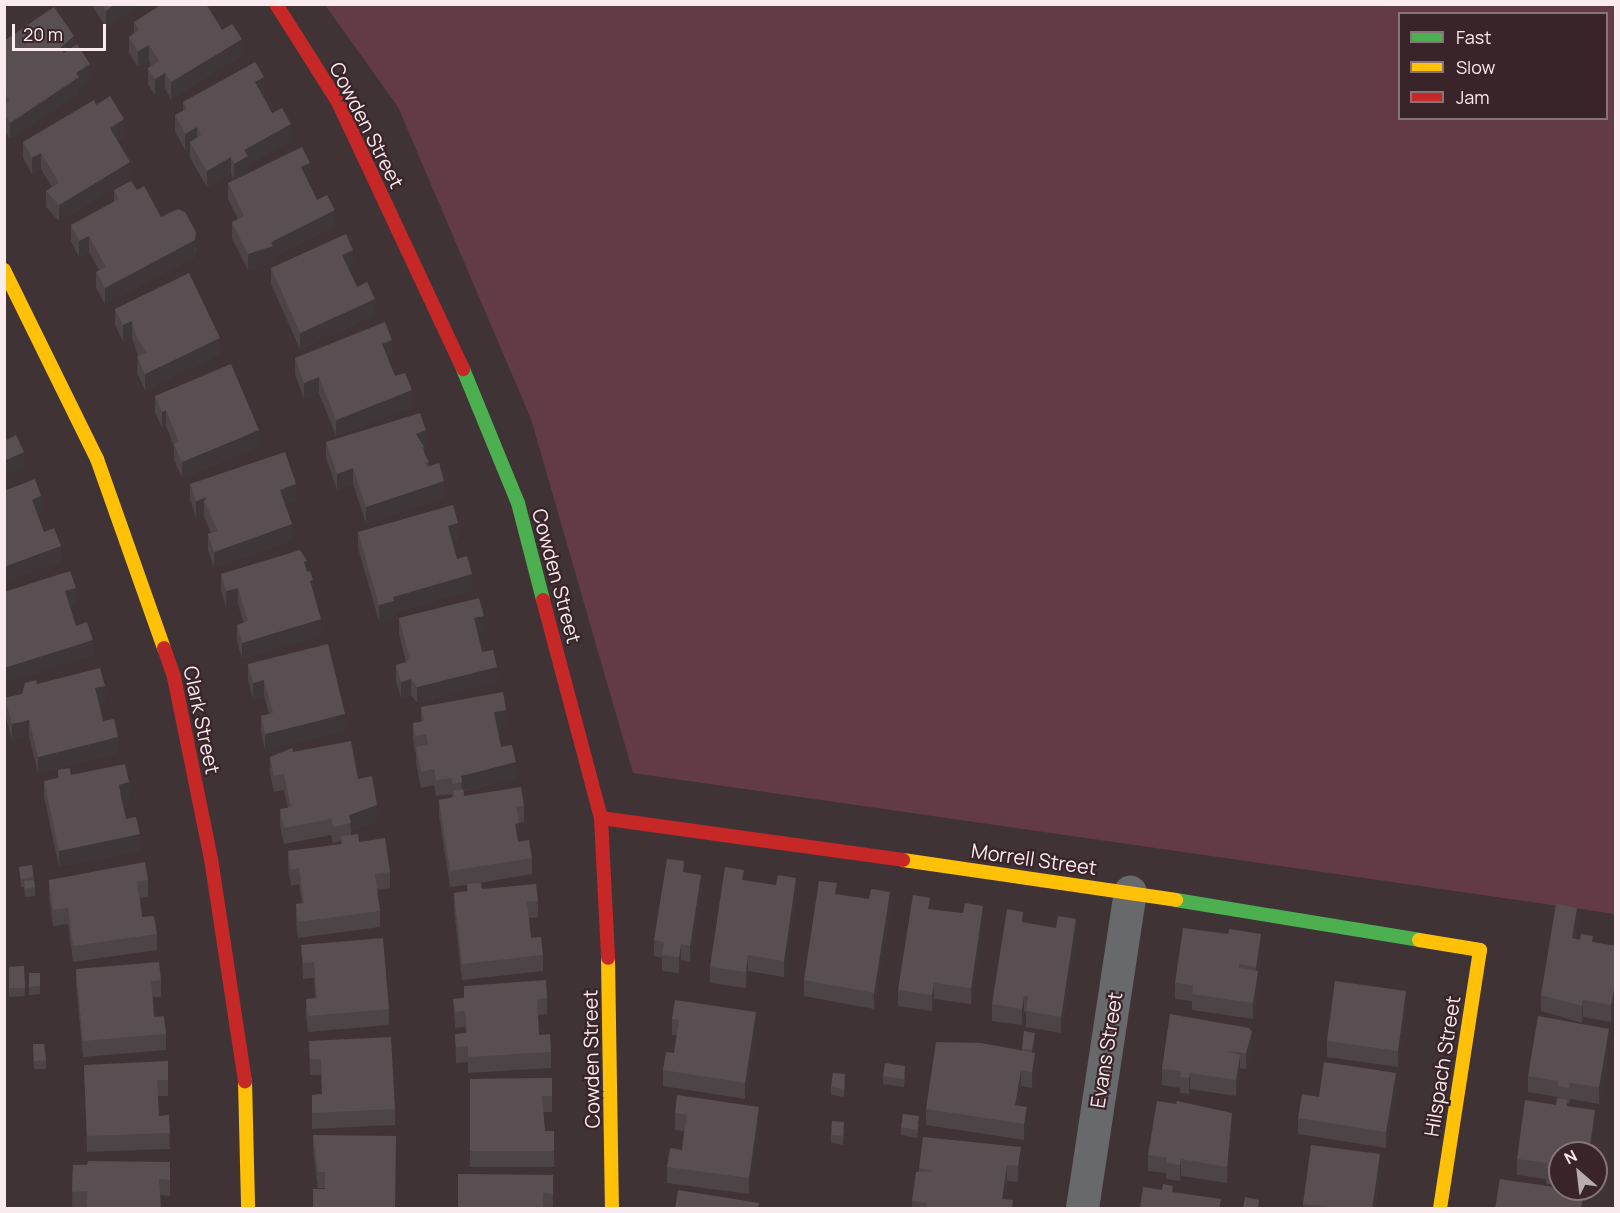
<!DOCTYPE html>
<style>
body{margin:0}
#map{position:relative;width:1620px;height:1213px;overflow:hidden;background:#3f3336;font-family:Manrope,sans-serif}
div>[style]{position:absolute}
.green>*{inset:0;background:#623b46}
.street>*{height:33px;margin:-16.5px;padding:0 16.5px;transform-origin:16.5px;border-radius:16.5px;background:#68696a}
.fast>*{height:14px;margin:-7px;padding:0 7px;transform-origin:7px;border-radius:7px;background:#4caf50}
.slow>*{height:14px;margin:-7px;padding:0 7px;transform-origin:7px;border-radius:7px;background:#ffc107}
.jam>*{height:14px;margin:-7px;padding:0 7px;transform-origin:7px;border-radius:7px;background:#c62828}
.wall>*{inset:0;background:#4d4447}
.shaded-wall>*{inset:0;background:#3e3739}
.building>*{inset:0;background:#594f52}
span{translate:-50% -50%;white-space:nowrap;text-align:center;line-height:1.15;-webkit-text-stroke:4.5px #39242a;paint-order:stroke}
.street-label{font-size:20px;color:#faebef}
.frame{position:absolute;inset:0;border:6px solid #faebef;pointer-events:none}
.legend{position:absolute;left:1398px;top:12px;width:210px;height:108px;box-sizing:border-box;background:#39242a;border:2px solid #867479;margin:0;padding:8px 10px;list-style:none;font-size:18px;color:#faebef}
.legend li{display:flex;align-items:center;gap:12px;height:30px}
.legend b{width:30px;border:2px solid #867479}
.north{position:absolute;left:1548px;top:1141px;width:60px;height:60px;box-sizing:border-box;background:#39242a;border:2px solid #867479;border-radius:50%;rotate:332deg;font-size:16px;font-weight:700;line-height:24px;text-align:center;color:#faebef}
.north::after{content:'';display:block;margin:auto;width:21px;height:27px;background:#b9abae;clip-path:polygon(50% 0,100% 100%,50% 72%,0 100%)}
.scale{position:absolute;left:12px;top:24px;width:94px;height:27px;box-sizing:border-box;border:3px solid #faebef;border-top:0;padding-left:8px;font-size:18px;line-height:21px;white-space:nowrap;color:#faebef;-webkit-text-stroke:4px #39242a;paint-order:stroke}
</style>
<div id="map">
<div class="green">
<i style="clip-path:polygon(evenodd,325px 5px,1615px 5px,1615px 914px,633px 773px,531px 419px,398px 107px,325px 5px,1400px 14px,1606px 14px,1606px 118px,1400px 118px,1400px 14px)"></i>
</div>
<div class="street">
<i style="left:1082px;top:1208px;width:320px;rotate:-81.4deg"></i>
</div>
<div class="fast">
<i style="left:463px;top:369px;width:145px;rotate:67.7deg"></i>
<i style="left:518px;top:503px;width:100px;rotate:75.5deg"></i>
<i style="left:1176px;top:900px;width:246px;rotate:9.3deg"></i>
</div>
<div class="slow">
<i style="left:4px;top:270px;width:211px;rotate:63.8deg"></i>
<i style="left:97px;top:459px;width:201px;rotate:70.5deg"></i>
<i style="left:903px;top:860px;width:276px;rotate:8.3deg"></i>
<i style="left:1419px;top:940px;width:62px;rotate:9.3deg"></i>
<i style="left:1480px;top:950px;width:261px;rotate:98.8deg"></i>
<i style="left:608px;top:958px;width:250px;rotate:89.1deg"></i>
<i style="left:245px;top:1081px;width:127px;rotate:88.6deg"></i>
</div>
<div class="jam">
<i style="left:276px;top:4px;width:116px;rotate:57.7deg"></i>
<i style="left:338px;top:102px;width:295px;rotate:64.9deg"></i>
<i style="left:543px;top:600px;width:226px;rotate:75.1deg"></i>
<i style="left:601px;top:818px;width:140px;rotate:87.1deg"></i>
<i style="left:164px;top:648px;width:31px;rotate:71deg"></i>
<i style="left:174px;top:677px;width:186px;rotate:78.5deg"></i>
<i style="left:211px;top:859px;width:225px;rotate:81.3deg"></i>
<i style="left:601px;top:818px;width:305px;rotate:7.9deg"></i>
</div>
<div class="wall">
<i style="clip-path:polygon(91px 4px,141px 4px,106px 27px)"></i>
<i style="clip-path:polygon(213px 4px,213px 10px,210px 11px,222px 30px,242px 55px,171px 99px,165px 89px,155px 95px,148px 84px,148px 68px,151px 66px,149px 61px,138px 67px,129px 53px,129px 37px,134px 34px,134px 22px)"></i>
<i style="clip-path:polygon(4px 41px,74px 46px,90px 80px,79px 88px,79px 93px,10px 139px,4px 130px)"></i>
<i style="clip-path:polygon(264px 93px,262px 94px,272px 113px,291px 140px,248px 164px,248px 172px,234px 180px,231px 174px,207px 187px,190px 158px,190px 147px,185px 150px,175px 131px,175px 115px,183px 111px,183px 102px)"></i>
<i style="clip-path:polygon(96px 105px,124px 136px,117px 140px,130px 178px,59px 221px,46px 207px,46px 191px,52px 187px,41px 169px,32px 174px,23px 158px,23px 142px)"></i>
<i style="clip-path:polygon(310px 179px,307px 181px,317px 200px,335px 226px,273px 257px,273px 262px,248px 270px,232px 238px,232px 222px,238px 219px,228px 199px,228px 183px)"></i>
<i style="clip-path:polygon(114px 190px,137px 190px,161px 217px,196px 248px,195px 257px,105px 304px,96px 288px,96px 272px,99px 270px,89px 252px,79px 257px,71px 241px,71px 225px,114px 202px)"></i>
<i style="clip-path:polygon(353px 266px,348px 268px,357px 287px,375px 315px,300px 349px,271px 284px,271px 268px)"></i>
<i style="clip-path:polygon(115px 309px,220px 354px,145px 390px,137px 373px,138px 356px,132px 337px,123px 342px,115px 325px)"></i>
<i style="clip-path:polygon(392px 356px,387px 358px,395px 376px,412px 406px,336px 436px,319px 393px,304px 399px,295px 374px,295px 358px)"></i>
<i style="clip-path:polygon(155px 396px,259px 446px,182px 478px,174px 460px,174px 446px,166px 426px,162px 428px,155px 412px)"></i>
<i style="clip-path:polygon(326px 442px,426px 446px,424px 447px,424px 453px,429px 466px,444px 497px,366px 523px,353px 484px,337px 490px,326px 458px)"></i>
<i style="clip-path:polygon(190px 484px,296px 500px,285px 504px,292px 540px,214px 568px,208px 550px,208px 534px,211px 533px,204px 517px,204px 514px,196px 517px,190px 500px)"></i>
<i style="clip-path:polygon(358px 532px,458px 539px,452px 541px,457px 559px,472px 590px,394px 612px,394px 617px,379px 621px,358px 548px)"></i>
<i style="clip-path:polygon(307px 572px,313px 591px,321px 635px,242px 659px,237px 641px,237px 625px,244px 623px,238px 604px,226px 607px,221px 590px,221px 574px)"></i>
<i style="clip-path:polygon(399px 618px,484px 632px,478px 633px,482px 652px,497px 683px,417px 703px,411px 695px,401px 698px,396px 681px,396px 665px,406px 662px,399px 634px)"></i>
<i style="clip-path:polygon(248px 664px,345px 730px,265px 750px,261px 732px,261px 716px,269px 714px,264px 696px,253px 699px,248px 680px)"></i>
<i style="clip-path:polygon(37px 684px,105px 702px,99px 703px,103px 721px,118px 753px,38px 773px,29px 736px,12px 740px,5px 714px,5px 698px,22px 694px)"></i>
<i style="clip-path:polygon(421px 707px,506px 726px,497px 728px,501px 747px,516px 778px,464px 791px,464px 796px,524px 806px,524px 822px,519px 823px,519px 839px,518px 839px,518px 842px,532px 858px,532px 874px,473px 884px,482px 889px,538px 901px,538px 917px,529px 918px,531px 938px,543px 955px,543px 971px,462px 980px,454px 909px,454px 893px,467px 891px,467px 885px,450px 887px,439px 816px,439px 800px,452px 798px,452px 794px,436px 796px,434px 785px,421px 788px,416px 763px,416px 752px,415px 753px,413px 739px,413px 723px,421px 722px)"></i>
<i style="clip-path:polygon(293px 752px,358px 779px,377px 821px,351px 831px,351px 835px,390px 872px,390px 888px,377px 890px,380px 911px,380px 927px,298px 938px,296px 921px,296px 904px,302px 904px,299px 884px,291px 886px,288px 867px,288px 851px,341px 844px,341px 841px,333px 843px,331px 835px,284px 844px,280px 825px,280px 809px,288px 808px,284px 790px,274px 792px,270px 773px,270px 757px)"></i>
<i style="clip-path:polygon(58px 770px,129px 799px,122px 800px,126px 819px,140px 850px,59px 867px,44px 797px,44px 781px,58px 778px)"></i>
<i style="clip-path:polygon(32px 865px,35px 887px,35px 896px,25px 897px,24px 887px,21px 887px,19px 867px)"></i>
<i style="clip-path:polygon(684px 872px,701px 891px,690px 962px,681px 960px,679px 973px,662px 971px,662px 958px,654px 956px,654px 940px)"></i>
<i style="clip-path:polygon(49px 880px,148px 880px,148px 897px,140px 898px,142px 917px,157px 934px,157px 950px,73px 962px,68px 924px,53px 926px,49px 896px)"></i>
<i style="clip-path:polygon(744px 880px,796px 894px,784px 977px,748px 971px,746px 988px,710px 983px,710px 967px)"></i>
<i style="clip-path:polygon(837px 894px,890px 908px,874px 1009px,804px 996px,804px 980px)"></i>
<i style="clip-path:polygon(930px 909px,983px 922px,971px 1004px,934px 999px,932px 1011px,898px 1006px,898px 990px)"></i>
<i style="clip-path:polygon(1023px 923px,1076px 935px,1061px 1033px,1026px 1027px,1026px 1012px,1024px 1012px,1022px 1025px,992px 1021px,992px 1004px)"></i>
<i style="clip-path:polygon(1577px 924px,1575px 939px,1616px 946px,1616px 994px,1611px 1022px,1583px 1017px,1582px 1023px,1541px 1011px,1541px 995px)"></i>
<i style="clip-path:polygon(301px 945px,389px 1009px,389px 1025px,308px 1032px,306px 1015px,306px 999px,315px 998px,314px 978px,303px 979px)"></i>
<i style="clip-path:polygon(1261px 950px,1258px 971px,1258px 987px,1253px 1019px,1192px 1010px,1192px 1001px,1175px 999px,1175px 983px)"></i>
<i style="clip-path:polygon(24px 966px,25px 996px,9px 997px,9px 967px)"></i>
<i style="clip-path:polygon(76px 969px,161px 980px,161px 997px,153px 997px,154px 1017px,166px 1034px,166px 1050px,83px 1057px,76px 985px)"></i>
<i style="clip-path:polygon(29px 973px,40px 973px,40px 994px,29px 995px)"></i>
<i style="clip-path:polygon(464px 986px,547px 998px,547px 1014px,538px 1015px,539px 1035px,551px 1052px,551px 1068px,468px 1073px,468px 1062px,456px 1063px,455px 1034px,466px 1033px,465px 1027px,455px 1028px,453px 999px,464px 998px)"></i>
<i style="clip-path:polygon(1406px 1007px,1398px 1067px,1327px 1057px,1327px 1041px)"></i>
<i style="clip-path:polygon(1170px 1014px,1252px 1048px,1246px 1069px,1240px 1068px,1236px 1096px,1190px 1089px,1189px 1094px,1180px 1093px,1180px 1088px,1162px 1085px,1162px 1069px)"></i>
<i style="clip-path:polygon(672px 1019px,756px 1028px,745px 1099px,663px 1086px,663px 1070px,674px 1053px,677px 1035px,672px 1035px)"></i>
<i style="clip-path:polygon(1024px 1031px,1035px 1041px,1033px 1053px,1035px 1070px,1032px 1088px,1021px 1086px,1018px 1105px,1027px 1123px,1024px 1140px,926px 1125px,926px 1109px,1022px 1051px)"></i>
<i style="clip-path:polygon(309px 1041px,395px 1109px,395px 1125px,312px 1129px,312px 1095px,322px 1094px,321px 1075px,310px 1075px)"></i>
<i style="clip-path:polygon(33px 1044px,46px 1060px,46px 1069px,34px 1069px)"></i>
<i style="clip-path:polygon(1609px 1045px,1599px 1104px,1570px 1099px,1569px 1104px,1567px 1103px,1567px 1106px,1595px 1126px,1560px 1153px,1560px 1181px,1557px 1181px,1557px 1185px,1546px 1184px,1546px 1179px,1517px 1175px,1517px 1159px,1556px 1105px,1558px 1098px,1558px 1097px,1528px 1092px,1528px 1076px)"></i>
<i style="clip-path:polygon(84px 1065px,168px 1080px,168px 1096px,158px 1096px,159px 1116px,169px 1115px,170px 1149px,87px 1152px)"></i>
<i style="clip-path:polygon(905px 1074px,904px 1087px,883px 1084px,883px 1076px)"></i>
<i style="clip-path:polygon(552px 1078px,552px 1112px,543px 1112px,545px 1131px,554px 1131px,554px 1167px,470px 1167px,470px 1079px)"></i>
<i style="clip-path:polygon(845px 1082px,844px 1097px,831px 1095px,831px 1087px)"></i>
<i style="clip-path:polygon(1396px 1089px,1386px 1148px,1298px 1134px,1298px 1118px,1319px 1097px)"></i>
<i style="clip-path:polygon(675px 1113px,759px 1123px,749px 1194px,667px 1183px,667px 1167px,682px 1150px,685px 1131px,675px 1130px)"></i>
<i style="clip-path:polygon(919px 1124px,917px 1138px,901px 1135px,901px 1127px)"></i>
<i style="clip-path:polygon(1232px 1129px,1227px 1183px,1181px 1176px,1180px 1181px,1166px 1179px,1166px 1173px,1148px 1171px,1148px 1155px)"></i>
<i style="clip-path:polygon(844px 1130px,843px 1145px,831px 1143px,831px 1135px)"></i>
<i style="clip-path:polygon(313px 1135px,395px 1209px,313px 1209px,313px 1189px,325px 1189px,325px 1188px,318px 1188px,313px 1151px)"></i>
<i style="clip-path:polygon(170px 1162px,170px 1196px,160px 1195px,87px 1208px,72px 1208px,73px 1165px)"></i>
<i style="clip-path:polygon(1021px 1163px,1018px 1182px,1007px 1181px,1004px 1199px,1013px 1209px,912px 1209px,912px 1201px,919px 1168px)"></i>
<i style="clip-path:polygon(1380px 1170px,1375px 1209px,1303px 1209px,1303px 1204px)"></i>
<i style="clip-path:polygon(553px 1175px,553px 1209px,458px 1209px)"></i>
</div>
<div class="shaded-wall">
<i style="clip-path:polygon(115px 4px,141px 4px,106px 27px,106px 11px)"></i>
<i style="clip-path:polygon(203px 4px,213px 4px,213px 10px,203px 15px)"></i>
<i style="clip-path:polygon(74px 36px,74px 52px,60px 64px,60px 48px)"></i>
<i style="clip-path:polygon(242px 39px,242px 55px,171px 99px,171px 82px)"></i>
<i style="clip-path:polygon(149px 45px,149px 61px,138px 67px,138px 51px)"></i>
<i style="clip-path:polygon(90px 64px,90px 80px,79px 88px,79px 93px,10px 139px,10px 123px,76px 73px)"></i>
<i style="clip-path:polygon(165px 73px,165px 89px,155px 95px,155px 79px)"></i>
<i style="clip-path:polygon(264px 77px,264px 93px,255px 98px,255px 82px)"></i>
<i style="clip-path:polygon(124px 119px,124px 136px,110px 144px,110px 128px)"></i>
<i style="clip-path:polygon(291px 124px,291px 140px,248px 164px,248px 172px,234px 180px,234px 164px,244px 150px)"></i>
<i style="clip-path:polygon(197px 127px,197px 143px,190px 142px,190px 147px,185px 150px,185px 134px)"></i>
<i style="clip-path:polygon(41px 153px,41px 169px,32px 174px,32px 158px)"></i>
<i style="clip-path:polygon(231px 157px,231px 174px,207px 187px,207px 171px)"></i>
<i style="clip-path:polygon(130px 162px,130px 178px,59px 221px,59px 205px)"></i>
<i style="clip-path:polygon(310px 163px,310px 179px,301px 184px,301px 167px)"></i>
<i style="clip-path:polygon(335px 210px,335px 226px,273px 257px,273px 262px,248px 270px,248px 254px)"></i>
<i style="clip-path:polygon(196px 232px,195px 257px,105px 304px,105px 288px)"></i>
<i style="clip-path:polygon(89px 236px,89px 252px,79px 257px,79px 241px)"></i>
<i style="clip-path:polygon(353px 250px,353px 266px,342px 271px,342px 255px)"></i>
<i style="clip-path:polygon(375px 299px,375px 315px,300px 349px,300px 333px)"></i>
<i style="clip-path:polygon(132px 321px,132px 337px,123px 342px,123px 325px)"></i>
<i style="clip-path:polygon(220px 338px,220px 354px,145px 390px,145px 374px)"></i>
<i style="clip-path:polygon(392px 340px,392px 356px,382px 360px,382px 344px)"></i>
<i style="clip-path:polygon(319px 377px,319px 393px,304px 399px,304px 383px)"></i>
<i style="clip-path:polygon(412px 390px,412px 406px,336px 436px,336px 420px)"></i>
<i style="clip-path:polygon(166px 410px,166px 426px,162px 428px,162px 412px)"></i>
<i style="clip-path:polygon(259px 430px,259px 446px,182px 478px,182px 462px)"></i>
<i style="clip-path:polygon(426px 430px,426px 446px,421px 447px,416px 434px)"></i>
<i style="clip-path:polygon(24px 452px,24px 468px,4px 477px,4px 461px)"></i>
<i style="clip-path:polygon(353px 468px,353px 484px,337px 490px,337px 474px)"></i>
<i style="clip-path:polygon(444px 481px,444px 497px,366px 523px,366px 507px)"></i>
<i style="clip-path:polygon(296px 484px,296px 500px,280px 506px,280px 490px)"></i>
<i style="clip-path:polygon(41px 496px,41px 512px,32px 516px,32px 500px)"></i>
<i style="clip-path:polygon(207px 497px,204px 501px,204px 514px,196px 517px,196px 501px)"></i>
<i style="clip-path:polygon(458px 523px,458px 539px,448px 542px,448px 526px)"></i>
<i style="clip-path:polygon(292px 524px,292px 540px,214px 568px,214px 552px)"></i>
<i style="clip-path:polygon(61px 546px,61px 562px,4px 583px,4px 567px)"></i>
<i style="clip-path:polygon(307px 561px,307px 577px,304px 562px)"></i>
<i style="clip-path:polygon(472px 574px,472px 590px,394px 612px,394px 617px,379px 621px,379px 605px,393px 597px)"></i>
<i style="clip-path:polygon(313px 580px,313px 596px,310px 581px)"></i>
<i style="clip-path:polygon(76px 588px,76px 605px,65px 608px,65px 591px)"></i>
<i style="clip-path:polygon(238px 588px,238px 604px,226px 607px,226px 591px)"></i>
<i style="clip-path:polygon(484px 616px,484px 632px,474px 634px,474px 618px)"></i>
<i style="clip-path:polygon(321px 619px,321px 635px,242px 659px,242px 643px)"></i>
<i style="clip-path:polygon(93px 640px,93px 656px,4px 684px,4px 668px)"></i>
<i style="clip-path:polygon(497px 667px,497px 683px,417px 703px,417px 687px)"></i>
<i style="clip-path:polygon(411px 679px,411px 695px,401px 698px,401px 682px)"></i>
<i style="clip-path:polygon(264px 680px,264px 696px,253px 699px,253px 683px)"></i>
<i style="clip-path:polygon(105px 686px,105px 702px,95px 704px,95px 688px)"></i>
<i style="clip-path:polygon(506px 710px,506px 726px,494px 729px,494px 712px)"></i>
<i style="clip-path:polygon(345px 714px,345px 730px,265px 750px,265px 734px)"></i>
<i style="clip-path:polygon(29px 720px,29px 736px,12px 740px,12px 724px)"></i>
<i style="clip-path:polygon(118px 737px,118px 753px,38px 773px,38px 757px)"></i>
<i style="clip-path:polygon(516px 762px,516px 778px,462px 791px,461px 776px)"></i>
<i style="clip-path:polygon(129px 782px,129px 799px,119px 801px,119px 785px)"></i>
<i style="clip-path:polygon(377px 805px,377px 821px,351px 831px,349px 815px)"></i>
<i style="clip-path:polygon(519px 823px,519px 839px,515px 840px,515px 824px)"></i>
<i style="clip-path:polygon(140px 834px,140px 850px,59px 867px,59px 851px)"></i>
<i style="clip-path:polygon(701px 875px,701px 891px,690px 962px,690px 946px)"></i>
<i style="clip-path:polygon(796px 878px,796px 894px,784px 977px,784px 961px)"></i>
<i style="clip-path:polygon(890px 892px,890px 908px,874px 1009px,874px 993px)"></i>
<i style="clip-path:polygon(983px 906px,983px 922px,971px 1004px,971px 988px)"></i>
<i style="clip-path:polygon(1577px 908px,1577px 924px,1572px 954px,1572px 938px)"></i>
<i style="clip-path:polygon(1076px 919px,1076px 935px,1061px 1033px,1061px 1017px)"></i>
<i style="clip-path:polygon(1261px 934px,1261px 950px,1256px 983px,1256px 967px)"></i>
<i style="clip-path:polygon(681px 944px,681px 960px,679px 973px,679px 957px)"></i>
<i style="clip-path:polygon(748px 955px,748px 971px,746px 988px,746px 972px)"></i>
<i style="clip-path:polygon(1258px 971px,1258px 987px,1253px 1019px,1253px 1003px)"></i>
<i style="clip-path:polygon(1616px 978px,1616px 994px,1611px 1022px,1611px 1005px)"></i>
<i style="clip-path:polygon(934px 983px,934px 999px,932px 1011px,932px 995px)"></i>
<i style="clip-path:polygon(1406px 991px,1406px 1007px,1398px 1067px,1398px 1051px)"></i>
<i style="clip-path:polygon(1024px 996px,1024px 1012px,1022px 1025px,1022px 1009px)"></i>
<i style="clip-path:polygon(1583px 1000px,1583px 1017px,1582px 1023px,1582px 1006px)"></i>
<i style="clip-path:polygon(756px 1012px,756px 1028px,745px 1099px,745px 1083px)"></i>
<i style="clip-path:polygon(1609px 1029px,1609px 1045px,1599px 1104px,1599px 1087px)"></i>
<i style="clip-path:polygon(1252px 1032px,1252px 1048px,1246px 1069px,1246px 1053px)"></i>
<i style="clip-path:polygon(1035px 1033px,1035px 1041px,1032px 1058px,1032px 1050px)"></i>
<i style="clip-path:polygon(1035px 1053px,1035px 1070px,1032px 1088px,1032px 1072px)"></i>
<i style="clip-path:polygon(1240px 1055px,1240px 1071px,1236px 1096px,1236px 1080px)"></i>
<i style="clip-path:polygon(1021px 1070px,1021px 1086px,1015px 1121px,1015px 1105px)"></i>
<i style="clip-path:polygon(1190px 1073px,1190px 1089px,1189px 1094px,1189px 1078px)"></i>
<i style="clip-path:polygon(1396px 1073px,1396px 1089px,1386px 1148px,1386px 1132px)"></i>
<i style="clip-path:polygon(759px 1107px,759px 1123px,749px 1194px,749px 1178px)"></i>
<i style="clip-path:polygon(1027px 1107px,1027px 1123px,1024px 1140px,1024px 1124px)"></i>
<i style="clip-path:polygon(1595px 1110px,1595px 1126px,1591px 1153px,1589px 1153px)"></i>
<i style="clip-path:polygon(1232px 1113px,1232px 1129px,1227px 1183px,1227px 1167px)"></i>
<i style="clip-path:polygon(1021px 1147px,1021px 1163px,1018px 1182px,1018px 1166px)"></i>
<i style="clip-path:polygon(1380px 1154px,1380px 1170px,1375px 1209px,1372px 1209px)"></i>
<i style="clip-path:polygon(1181px 1159px,1181px 1176px,1180px 1181px,1180px 1165px)"></i>
<i style="clip-path:polygon(1007px 1165px,1007px 1181px,1003px 1209px,1002px 1199px)"></i>
<i style="clip-path:polygon(1584px 1192px,1583px 1209px,1581px 1209px)"></i>
</div>
<div class="building">
<i style="clip-path:polygon(102px 4px,115px 4px,106px 11px)"></i>
<i style="clip-path:polygon(162px 4px,206px 4px,222px 30px,232px 24px,242px 39px,171px 82px,165px 73px,155px 79px,148px 68px,159px 61px,149px 45px,138px 51px,129px 37px,139px 30px,134px 22px)"></i>
<i style="clip-path:polygon(54px 7px,74px 36px,60px 48px,64px 53px,77px 44px,90px 64px,76px 73px,79px 77px,10px 123px,4px 114px,4px 104px,10px 101px,4px 93px,4px 41px)"></i>
<i style="clip-path:polygon(255px 62px,264px 77px,255px 82px,272px 113px,282px 108px,291px 124px,244px 150px,248px 156px,234px 164px,231px 157px,207px 171px,190px 142px,201px 135px,197px 127px,185px 134px,175px 115px,187px 109px,183px 102px)"></i>
<i style="clip-path:polygon(110px 96px,124px 119px,110px 128px,130px 162px,59px 205px,46px 191px,59px 183px,41px 153px,32px 158px,23px 142px,94px 100px,96px 105px)"></i>
<i style="clip-path:polygon(302px 147px,310px 163px,301px 167px,317px 200px,327px 195px,335px 210px,271px 242px,273px 246px,248px 254px,232px 222px,244px 216px,228px 183px)"></i>
<i style="clip-path:polygon(131px 181px,137px 190px,144px 186px,161px 217px,178px 209px,185px 212px,196px 232px,195px 240px,105px 288px,96px 272px,106px 267px,89px 236px,79px 241px,71px 225px,119px 199px,114px 190px)"></i>
<i style="clip-path:polygon(346px 234px,353px 250px,342px 255px,357px 287px,367px 282px,375px 299px,300px 333px,271px 268px)"></i>
<i style="clip-path:polygon(189px 273px,220px 338px,145px 374px,137px 357px,147px 352px,137px 339px,132px 321px,123px 325px,115px 309px)"></i>
<i style="clip-path:polygon(385px 322px,392px 340px,382px 344px,395px 376px,405px 373px,412px 390px,336px 420px,319px 377px,304px 383px,295px 358px)"></i>
<i style="clip-path:polygon(231px 364px,259px 430px,182px 462px,174px 444px,179px 442px,166px 410px,162px 412px,155px 396px)"></i>
<i style="clip-path:polygon(420px 413px,426px 430px,416px 434px,424px 447px,421px 447px,429px 462px,425px 463px,427px 467px,439px 463px,444px 481px,366px 507px,353px 468px,337px 474px,326px 442px)"></i>
<i style="clip-path:polygon(4px 435px,7px 440px,16px 435px,24px 452px,4px 461px)"></i>
<i style="clip-path:polygon(285px 452px,296px 484px,280px 490px,292px 524px,214px 552px,208px 534px,218px 531px,204px 501px,207px 497px,196px 501px,190px 484px)"></i>
<i style="clip-path:polygon(35px 479px,41px 496px,32px 500px,44px 532px,54px 528px,61px 546px,4px 567px,4px 491px)"></i>
<i style="clip-path:polygon(453px 505px,458px 523px,448px 526px,457px 559px,467px 556px,472px 574px,393px 597px,394px 601px,379px 605px,358px 532px)"></i>
<i style="clip-path:polygon(300px 550px,307px 561px,304px 562px,307px 572px,310px 571px,313px 580px,310px 581px,321px 619px,242px 643px,237px 625px,248px 621px,238px 588px,226px 591px,221px 574px)"></i>
<i style="clip-path:polygon(70px 571px,76px 588px,65px 591px,76px 626px,87px 622px,93px 640px,4px 668px,4px 592px)"></i>
<i style="clip-path:polygon(479px 598px,484px 616px,474px 618px,482px 652px,493px 650px,497px 667px,417px 687px,411px 679px,401px 682px,396px 665px,407px 662px,409px 656px,399px 618px)"></i>
<i style="clip-path:polygon(328px 644px,345px 714px,265px 734px,261px 716px,273px 713px,264px 680px,253px 683px,248px 664px)"></i>
<i style="clip-path:polygon(100px 668px,105px 686px,95px 688px,103px 721px,114px 719px,118px 737px,38px 757px,29px 720px,12px 724px,5px 698px,22px 694px,25px 683px,36px 680px,37px 684px)"></i>
<i style="clip-path:polygon(503px 692px,506px 710px,494px 712px,501px 747px,512px 745px,516px 762px,461px 776px,462px 782px,452px 784px,452px 778px,436px 780px,434px 769px,421px 772px,416px 747px,428px 744px,426px 734px,415px 736px,413px 723px,424px 721px,421px 707px)"></i>
<i style="clip-path:polygon(351px 741px,358px 779px,372px 776px,377px 805px,349px 815px,351px 823px,333px 827px,331px 819px,284px 828px,280px 809px,291px 807px,284px 774px,274px 776px,270px 757px,292px 748px,293px 752px)"></i>
<i style="clip-path:polygon(125px 764px,129px 782px,119px 785px,122px 802px,126px 819px,136px 817px,140px 834px,59px 851px,44px 781px,59px 778px,58px 770px,70px 768px,71px 775px)"></i>
<i style="clip-path:polygon(521px 787px,524px 806px,513px 807px,517px 808px,519px 823px,515px 824px,518px 842px,529px 840px,532px 858px,450px 871px,439px 800px,454px 797px,454px 791px,463px 789px,464px 796px)"></i>
<i style="clip-path:polygon(358px 834px,359px 842px,385px 838px,390px 872px,375px 874px,380px 911px,298px 922px,296px 904px,304px 903px,299px 868px,291px 870px,288px 851px,342px 844px,341px 836px)"></i>
<i style="clip-path:polygon(667px 859px,684px 861px,683px 872px,701px 875px,690px 946px,681px 944px,679px 957px,662px 955px,664px 942px,654px 940px)"></i>
<i style="clip-path:polygon(145px 862px,148px 880px,137px 882px,142px 917px,154px 916px,157px 934px,73px 946px,68px 908px,53px 910px,49px 880px)"></i>
<i style="clip-path:polygon(32px 865px,33px 877px,21px 879px,19px 867px)"></i>
<i style="clip-path:polygon(725px 867px,744px 870px,742px 880px,776px 885px,778px 875px,796px 878px,784px 961px,748px 955px,746px 972px,710px 967px)"></i>
<i style="clip-path:polygon(34px 880px,35px 887px,25px 889px,24px 881px)"></i>
<i style="clip-path:polygon(819px 881px,837px 883px,835px 894px,869px 899px,871px 889px,890px 892px,874px 993px,804px 980px)"></i>
<i style="clip-path:polygon(481px 883px,482px 889px,536px 884px,538px 901px,527px 902px,531px 938px,541px 937px,543px 955px,462px 964px,454px 893px,468px 891px,467px 884px)"></i>
<i style="clip-path:polygon(913px 895px,930px 898px,928px 909px,963px 913px,965px 903px,983px 906px,971px 988px,934px 983px,932px 995px,898px 990px)"></i>
<i style="clip-path:polygon(1556px 904px,1577px 908px,1572px 938px,1580px 940px,1581px 934px,1593px 936px,1592px 942px,1616px 946px,1616px 978px,1611px 1005px,1583px 1000px,1582px 1006px,1541px 995px)"></i>
<i style="clip-path:polygon(1007px 909px,1023px 912px,1022px 922px,1056px 928px,1058px 916px,1076px 919px,1061px 1017px,1026px 1011px,1028px 996px,1024px 996px,1022px 1009px,992px 1004px)"></i>
<i style="clip-path:polygon(1183px 928px,1228px 934px,1229px 929px,1261px 934px,1256px 967px,1239px 964px,1239px 968px,1258px 971px,1253px 1003px,1192px 994px,1193px 985px,1175px 983px)"></i>
<i style="clip-path:polygon(383px 938px,389px 1009px,308px 1016px,306px 999px,317px 998px,314px 962px,303px 963px,301px 945px)"></i>
<i style="clip-path:polygon(159px 962px,161px 980px,151px 981px,154px 1017px,164px 1016px,166px 1034px,83px 1041px,76px 969px)"></i>
<i style="clip-path:polygon(24px 966px,25px 988px,9px 988px,9px 967px)"></i>
<i style="clip-path:polygon(29px 973px,40px 973px,40px 986px,29px 987px)"></i>
<i style="clip-path:polygon(546px 980px,547px 998px,537px 999px,539px 1035px,550px 1034px,551px 1052px,468px 1057px,468px 1046px,456px 1047px,455px 1034px,467px 1033px,465px 1011px,455px 1012px,453px 999px,464px 998px,464px 986px)"></i>
<i style="clip-path:polygon(1335px 981px,1406px 991px,1398px 1051px,1327px 1041px)"></i>
<i style="clip-path:polygon(675px 1000px,756px 1012px,745px 1083px,663px 1070px,666px 1052px,674px 1053px,679px 1020px,672px 1019px)"></i>
<i style="clip-path:polygon(1170px 1014px,1249px 1028px,1252px 1032px,1246px 1053px,1227px 1051px,1240px 1055px,1236px 1080px,1190px 1073px,1189px 1078px,1180px 1077px,1181px 1071px,1162px 1069px)"></i>
<i style="clip-path:polygon(1538px 1016px,1609px 1029px,1599px 1087px,1570px 1083px,1569px 1088px,1558px 1086px,1558px 1081px,1528px 1076px)"></i>
<i style="clip-path:polygon(1024px 1031px,1035px 1033px,1032px 1050px,1022px 1049px)"></i>
<i style="clip-path:polygon(391px 1037px,395px 1109px,312px 1113px,312px 1095px,322px 1094px,321px 1059px,310px 1059px,309px 1041px)"></i>
<i style="clip-path:polygon(936px 1042px,981px 1043px,1035px 1053px,1032px 1072px,1021px 1070px,1015px 1105px,1027px 1107px,1024px 1124px,926px 1109px)"></i>
<i style="clip-path:polygon(33px 1044px,44px 1044px,46px 1060px,34px 1061px)"></i>
<i style="clip-path:polygon(168px 1061px,168px 1080px,157px 1080px,159px 1116px,169px 1115px,170px 1133px,87px 1136px,84px 1065px)"></i>
<i style="clip-path:polygon(1324px 1062px,1396px 1073px,1386px 1132px,1298px 1118px,1302px 1094px,1319px 1097px)"></i>
<i style="clip-path:polygon(885px 1063px,905px 1066px,904px 1079px,883px 1076px)"></i>
<i style="clip-path:polygon(833px 1073px,845px 1074px,844px 1089px,831px 1087px)"></i>
<i style="clip-path:polygon(552px 1078px,552px 1096px,542px 1096px,545px 1131px,554px 1131px,554px 1151px,470px 1151px,470px 1079px)"></i>
<i style="clip-path:polygon(677px 1095px,759px 1107px,749px 1178px,667px 1167px,670px 1148px,682px 1150px,684px 1133px,687px 1115px,675px 1113px)"></i>
<i style="clip-path:polygon(1557px 1098px,1567px 1100px,1566px 1106px,1595px 1110px,1589px 1153px,1560px 1153px,1560px 1165px,1557px 1165px,1557px 1169px,1546px 1168px,1547px 1163px,1517px 1159px,1525px 1100px,1556px 1105px)"></i>
<i style="clip-path:polygon(1157px 1101px,1176px 1104px,1177px 1101px,1232px 1113px,1227px 1167px,1181px 1159px,1180px 1165px,1166px 1163px,1167px 1158px,1148px 1155px)"></i>
<i style="clip-path:polygon(903px 1114px,919px 1116px,917px 1130px,901px 1127px)"></i>
<i style="clip-path:polygon(832px 1121px,844px 1122px,843px 1136px,831px 1135px)"></i>
<i style="clip-path:polygon(313px 1135px,396px 1136px,395px 1209px,313px 1208px,313px 1189px,325px 1189px,325px 1172px,318px 1172px)"></i>
<i style="clip-path:polygon(923px 1137px,1021px 1147px,1018px 1166px,1007px 1165px,1002px 1199px,1013px 1200px,1012px 1209px,941px 1209px,927px 1207px,927px 1203px,912px 1201px,916px 1172px,933px 1171px,919px 1168px)"></i>
<i style="clip-path:polygon(1311px 1145px,1380px 1154px,1372px 1209px,1332px 1209px,1332px 1207px,1303px 1204px)"></i>
<i style="clip-path:polygon(88px 1161px,170px 1162px,170px 1180px,159px 1179px,161px 1209px,87px 1209px,87px 1191px,72px 1192px,73px 1165px,87px 1165px)"></i>
<i style="clip-path:polygon(458px 1174px,553px 1175px,553px 1194px,543px 1193px,543px 1209px,458px 1209px)"></i>
<i style="clip-path:polygon(1500px 1179px,1560px 1188px,1560px 1189px,1584px 1192px,1581px 1209px,1495px 1209px)"></i>
<i style="clip-path:polygon(1163px 1184px,1173px 1186px,1172px 1192px,1221px 1199px,1219px 1209px,1140px 1209px,1143px 1187px,1162px 1190px)"></i>
<i style="clip-path:polygon(678px 1190px,759px 1203px,758px 1209px,675px 1209px)"></i>
<i style="clip-path:polygon(1245px 1197px,1259px 1200px,1258px 1209px,1243px 1209px)"></i>
</div>
<div class="street-label">
<span style="left:367px;top:125px;rotate:63deg">Cowden Street</span>
<span style="left:557px;top:576px;rotate:75deg">Cowden Street</span>
<span style="left:202px;top:720px;rotate:78deg">Clark Street</span>
<span style="left:1034px;top:859px;rotate:8deg">Morrell Street</span>
<span style="left:1106px;top:1050px;rotate:-81deg">Evans Street</span>
<span style="left:591px;top:1059px;rotate:-91deg">Cowden Street</span>
<span style="left:1442px;top:1066px;rotate:-81deg">Hilspach Street</span>
</div>
<div class="frame"></div>
<ul class="legend">
<li><b style="height:8px;background:#4caf50"></b>Fast</li>
<li><b style="height:8px;background:#ffc107"></b>Slow</li>
<li><b style="height:8px;background:#c62828"></b>Jam</li>
</ul>
<div class="north">N</div>
<div class="scale">20 m</div>
</div>
